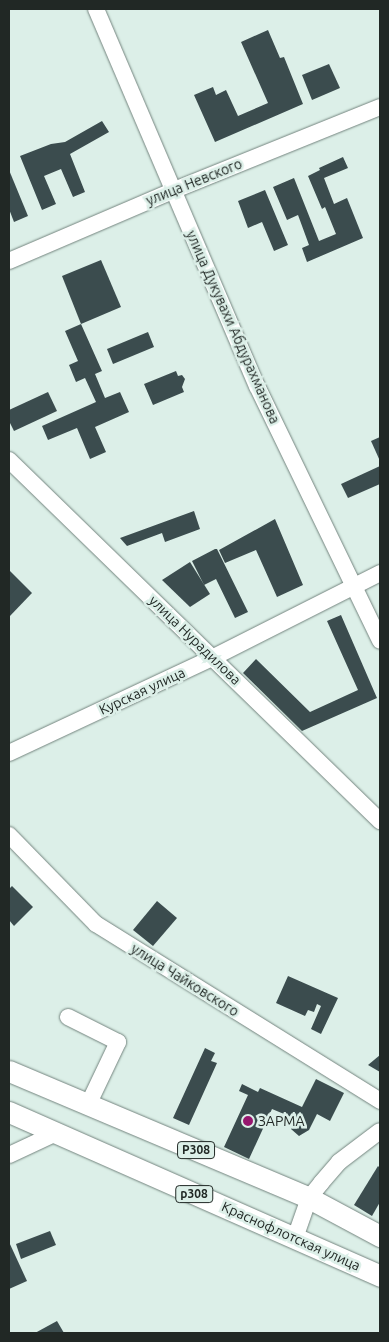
<!DOCTYPE html>
<meta charset="utf-8">
<style>
body{margin:0}
#map{position:relative;width:389px;height:1342px;overflow:hidden;background:#dcefe8;font-family:Ubuntu,sans-serif}
div>[style]{position:absolute}
.building>*{inset:0;background:#3b4c4e}
.roads{filter:drop-shadow(0 0 1px #73847e) drop-shadow(0 0 1px #73847e)}
.minor>*{height:16px;margin:-8px;padding:0 8px;transform-origin:8px;border-radius:8px;background:#fff}
.major>*{height:21px;margin:-10.5px;padding:0 10.5px;transform-origin:10.5px;border-radius:10.5px;background:#fff}
.dots>*{width:14px;height:14px;translate:-50% -50%;box-sizing:border-box;border:2px solid #dcefe8;border-radius:50%}
span{translate:-50% -50%;white-space:nowrap;text-align:center;line-height:1.15;-webkit-text-stroke:5px #dcefe8;paint-order:stroke}
.shield-label span{padding:1px 4px;background:#dcefe8;border:1px solid;border-radius:4px;-webkit-text-stroke-width:0}
.shield-label{font-size:12px;color:#212825;font-weight:700}
.street-label{font-size:14px;color:#212825}
.poi-label{font-size:14px;color:#212825}
.left{translate:0 -50%;text-align:left}
.frame{position:absolute;inset:0;border:10px solid #212825;pointer-events:none}
</style>
<div id="map">
<div class="building">
<i style="clip-path:polygon(268px 30px,280px 58px,284px 57px,303px 104px,215px 142px,194px 95px,213px 87px,216px 95px,226px 90px,238px 116px,268px 103px,241px 42px)"></i>
<i style="clip-path:polygon(329px 64px,340px 88px,312px 100px,302px 75px)"></i>
<i style="clip-path:polygon(102px 121px,109px 132px,70px 154px,85px 192px,73px 197px,61px 169px,44px 176px,56px 204px,42px 210px,20px 156px,51px 144px,65px 142px)"></i>
<i style="clip-path:polygon(343px 157px,348px 168px,324px 178px,334px 204px,347px 198px,363px 238px,307px 262px,302px 248px,309px 245px,298px 215px,287px 220px,273px 187px,294px 178px,319px 241px,336px 234px,325px 207px,322px 209px,308px 176px,320px 170px,319px 168px)"></i>
<i style="clip-path:polygon(9px 170px,28px 216px,14px 222px,9px 209px)"></i>
<i style="clip-path:polygon(265px 190px,288px 245px,274px 251px,262px 222px,248px 228px,238px 201px)"></i>
<i style="clip-path:polygon(101px 260px,121px 307px,81px 324px,62px 276px)"></i>
<i style="clip-path:polygon(81px 324px,102px 371px,95px 374px,105px 398px,120px 392px,129px 412px,95px 427px,106px 452px,90px 459px,77px 428px,48px 440px,42px 426px,96px 402px,85px 378px,76px 382px,69px 365px,78px 361px,65px 331px)"></i>
<i style="clip-path:polygon(148px 332px,154px 347px,113px 364px,107px 349px)"></i>
<i style="clip-path:polygon(176px 371px,178px 376px,182px 375px,185px 379px,182px 387px,184px 392px,153px 405px,144px 384px)"></i>
<i style="clip-path:polygon(48px 392px,57px 411px,14px 431px,9px 421px,9px 410px)"></i>
<i style="clip-path:polygon(380px 437px,380px 461px,371px 441px)"></i>
<i style="clip-path:polygon(380px 466px,380px 484px,348px 498px,341px 484px)"></i>
<i style="clip-path:polygon(194px 511px,200px 529px,165px 542px,162px 533px,127px 546px,120px 538px)"></i>
<i style="clip-path:polygon(275px 519px,303px 585px,277px 597px,256px 550px,225px 563px,219px 550px)"></i>
<i style="clip-path:polygon(215px 549px,217px 549px,248px 612px,235px 618px,216px 579px,204px 585px,192px 561px)"></i>
<i style="clip-path:polygon(190px 562px,210px 594px,190px 607px,162px 580px)"></i>
<i style="clip-path:polygon(9px 570px,32px 593px,9px 617px)"></i>
<i style="clip-path:polygon(341px 615px,377px 698px,302px 731px,243px 673px,256px 659px,310px 712px,358px 690px,327px 621px)"></i>
<i style="clip-path:polygon(12px 886px,33px 907px,14px 926px,9px 920px,9px 889px)"></i>
<i style="clip-path:polygon(157px 901px,177px 918px,153px 946px,133px 930px)"></i>
<i style="clip-path:polygon(288px 976px,338px 998px,321px 1034px,311px 1029px,321px 1006px,317px 1004px,314px 1012px,308px 1010px,305px 1016px,276px 1003px)"></i>
<i style="clip-path:polygon(205px 1048px,215px 1053px,211px 1061px,217px 1063px,189px 1125px,173px 1118px)"></i>
<i style="clip-path:polygon(380px 1055px,380px 1072px,368px 1065px)"></i>
<i style="clip-path:polygon(316px 1079px,344px 1093px,330px 1121px,317px 1114px,309px 1130px,299px 1136px,291px 1129px,296px 1119px,272px 1109px,249px 1159px,224px 1147px,248px 1095px,239px 1091px,242px 1084px,258px 1092px,260px 1088px,302px 1107px)"></i>
<i style="clip-path:polygon(378px 1166px,380px 1168px,380px 1202px,372px 1216px,354px 1205px)"></i>
<i style="clip-path:polygon(50px 1231px,56px 1245px,21px 1259px,16px 1244px)"></i>
<i style="clip-path:polygon(9px 1242px,27px 1281px,9px 1289px)"></i>
<i style="clip-path:polygon(57px 1321px,64px 1333px,35px 1333px)"></i>
</div>
<div class="roads">
<div class="minor">
<i style="left:96px;top:9px;width:410px;rotate:66.9deg"></i>
<i style="left:257px;top:386px;width:283px;rotate:64.2deg"></i>
<i style="left:9px;top:261px;width:177px;rotate:-23.2deg"></i>
<i style="left:172px;top:191px;width:224px;rotate:-22deg"></i>
<i style="left:9px;top:460px;width:518px;rotate:44.22deg"></i>
<i style="left:9px;top:753px;width:226px;rotate:-25.1deg"></i>
<i style="left:214px;top:657px;width:186px;rotate:-26.8deg"></i>
<i style="left:9px;top:835px;width:124px;rotate:45.7deg"></i>
<i style="left:96px;top:924px;width:335px;rotate:31.9deg"></i>
<i style="left:68px;top:1017px;width:56px;rotate:26.6deg"></i>
<i style="left:118px;top:1042px;width:70px;rotate:115.5deg"></i>
<i style="left:9px;top:1155px;width:50px;rotate:-25deg"></i>
<i style="left:295px;top:1238px;width:42px;rotate:-70.7deg"></i>
<i style="left:309px;top:1198px;width:19px;rotate:-51deg"></i>
<i style="left:321px;top:1183px;width:28px;rotate:-49deg"></i>
<i style="left:339px;top:1162px;width:51px;rotate:-37.1deg"></i>
</div>
<div class="major">
<i style="left:9px;top:1071px;width:326px;rotate:22.9deg"></i>
<i style="left:309px;top:1198px;width:81px;rotate:28.2deg"></i>
<i style="left:9px;top:1112px;width:406px;rotate:23.8deg"></i>
</div>
</div>
<div class="dots">
<i style="left:248px;top:1121px;background:#97166e"></i>
</div>
<div class="shield-label">
<span style="left:196px;top:1150px">P308</span>
<span style="left:194px;top:1194px">p308</span>
</div>
<div class="street-label">
<span style="left:194px;top:182px;rotate:-22deg">улица Невского</span>
<span style="left:233px;top:327px;rotate:66deg">улица Дукувахи Абдурахманова</span>
<span style="left:195px;top:640px;rotate:44deg">улица Нурадилова</span>
<span style="left:142px;top:691px;rotate:-25deg">Курская улица</span>
<span style="left:185px;top:980px;rotate:32deg">улица Чайковского</span>
<span style="left:291px;top:1236px;rotate:24deg">Краснофлотская улица</span>
</div>
<div class="poi-label">
<span class="left" style="left:258px;top:1121px">ЗАРМА</span>
</div>
<div class="frame"></div>
</div>
